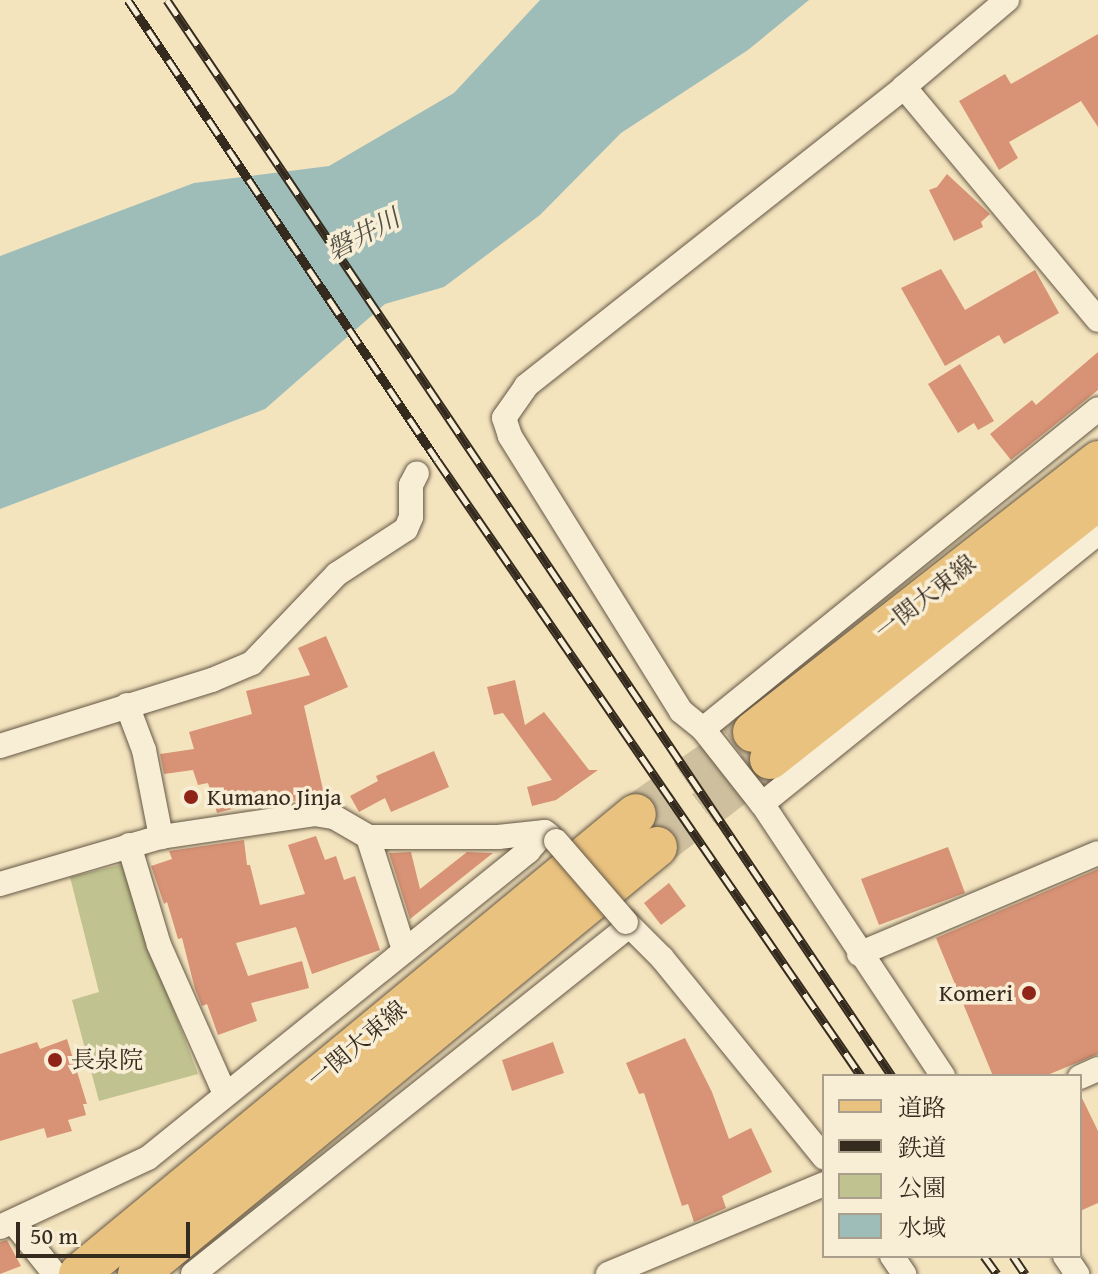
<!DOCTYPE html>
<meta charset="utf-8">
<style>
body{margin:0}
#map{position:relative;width:1098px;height:1274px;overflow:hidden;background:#f4e4be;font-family:"Gentium Book Plus","Noto Serif JP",serif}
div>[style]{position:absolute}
.green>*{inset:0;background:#c0c38f}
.water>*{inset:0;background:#9ebdb9}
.building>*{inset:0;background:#d89275}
.primary-tunnel>*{height:40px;margin-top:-20px;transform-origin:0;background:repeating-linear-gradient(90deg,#cebf9e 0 40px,transparent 0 60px)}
.roads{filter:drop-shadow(0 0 2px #655846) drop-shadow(0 0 2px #655846)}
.minor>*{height:24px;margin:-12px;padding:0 12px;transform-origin:12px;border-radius:12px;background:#f8edd5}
.primary>*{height:40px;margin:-20px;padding:0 20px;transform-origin:20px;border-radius:20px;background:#eac27f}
.rail>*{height:9px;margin-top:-4.5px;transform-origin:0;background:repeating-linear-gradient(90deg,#f8edd5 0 18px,#352a1e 0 36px);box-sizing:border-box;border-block:2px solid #352a1e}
.bridges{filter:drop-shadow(0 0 2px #655846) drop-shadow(0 0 2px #655846)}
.minor-bridge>*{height:24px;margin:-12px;padding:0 12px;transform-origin:12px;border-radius:12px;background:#f8edd5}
.dots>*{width:22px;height:22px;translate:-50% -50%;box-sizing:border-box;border:4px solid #f8edd5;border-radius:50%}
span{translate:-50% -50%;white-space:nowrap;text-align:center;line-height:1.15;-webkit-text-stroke:7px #f8edd5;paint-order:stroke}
.street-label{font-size:24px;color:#352a1e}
.poi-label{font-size:24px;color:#352a1e}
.left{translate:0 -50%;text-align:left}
.right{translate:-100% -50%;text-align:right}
.water-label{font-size:26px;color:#4f4f45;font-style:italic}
.legend{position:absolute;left:822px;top:1074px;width:260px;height:184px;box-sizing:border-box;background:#f8edd5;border:2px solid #aa9f8c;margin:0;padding:10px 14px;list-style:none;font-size:24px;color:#352a1e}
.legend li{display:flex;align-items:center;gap:16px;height:40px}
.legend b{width:40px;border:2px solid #aa9f8c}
.scale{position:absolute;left:16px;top:1222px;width:174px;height:36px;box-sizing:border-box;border:4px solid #352a1e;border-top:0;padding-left:10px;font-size:24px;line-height:28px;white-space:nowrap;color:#352a1e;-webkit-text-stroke:6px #f8edd5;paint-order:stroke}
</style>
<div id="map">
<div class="green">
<i style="clip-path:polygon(124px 864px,151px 950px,198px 1074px,99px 1101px,72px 1000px,99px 992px,70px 877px)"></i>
</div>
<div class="water">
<i style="clip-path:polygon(540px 0,809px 0,748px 50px,621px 133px,540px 215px,444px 287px,385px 304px,265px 409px,0 509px,0 256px,194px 183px,329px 166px,454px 93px)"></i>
</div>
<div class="building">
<i style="clip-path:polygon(1098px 34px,1098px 127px,1081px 101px,1009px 142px,1018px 158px,999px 170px,959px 101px,1005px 74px,1011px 84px)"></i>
<i style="clip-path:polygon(947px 174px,990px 214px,981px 222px,983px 227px,954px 241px,929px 190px,937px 187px)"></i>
<i style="clip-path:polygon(941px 269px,965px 310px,1035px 270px,1059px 313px,1004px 344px,999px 335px,945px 366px,901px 288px)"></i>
<i style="clip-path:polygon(1098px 352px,1098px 390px,1011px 460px,990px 434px,1032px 400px,1036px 405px)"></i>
<i style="clip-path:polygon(960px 364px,994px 421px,978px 430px,974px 423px,958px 433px,928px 384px)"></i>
<i style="clip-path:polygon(326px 636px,348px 687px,304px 706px,324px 794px,276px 805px,274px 798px,217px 813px,208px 783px,198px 785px,193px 770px,164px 774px,160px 754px,194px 749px,189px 732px,252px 714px,246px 691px,310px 675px,298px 648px)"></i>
<i style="clip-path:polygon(515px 680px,525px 725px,544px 712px,589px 770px,598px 770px,556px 800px,532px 806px,527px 787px,552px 780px,503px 713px,494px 715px,487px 687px)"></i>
<i style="clip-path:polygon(434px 751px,449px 787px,391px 812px,385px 798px,359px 812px,350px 796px,378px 781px,376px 776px)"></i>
<i style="clip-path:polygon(316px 836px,325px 860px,336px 856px,344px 880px,355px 876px,380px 950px,312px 974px,296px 927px,236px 943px,248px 976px,302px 961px,309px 988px,251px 1003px,257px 1021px,218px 1035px,207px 1004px,202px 1006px,195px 989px,182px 938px,178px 939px,167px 902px,164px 904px,151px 866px,172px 859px,169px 851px,244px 840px,247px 865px,250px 865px,260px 905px,305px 894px,288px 845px)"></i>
<i style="clip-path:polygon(948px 847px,965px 893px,879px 925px,861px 879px)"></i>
<i style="clip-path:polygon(411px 852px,420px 889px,467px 852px,493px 853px,410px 919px,389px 853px)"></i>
<i style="clip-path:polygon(1098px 869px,1098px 1054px,1045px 1076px,993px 1076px,936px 938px)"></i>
<i style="clip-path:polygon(669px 883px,686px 906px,661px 925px,644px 903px)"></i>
<i style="clip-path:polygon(685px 1038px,712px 1092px,729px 1139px,751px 1128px,772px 1172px,722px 1196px,726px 1208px,694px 1222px,688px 1204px,682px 1206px,644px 1093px,639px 1094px,626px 1063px)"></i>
<i style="clip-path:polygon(67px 1039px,87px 1104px,83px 1104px,86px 1115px,68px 1120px,72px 1131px,47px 1138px,44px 1128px,0 1141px,0 1054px,37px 1042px,40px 1049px)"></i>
<i style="clip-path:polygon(553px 1042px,564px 1073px,512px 1091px,502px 1060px)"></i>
<i style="clip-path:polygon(1080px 1094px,1098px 1131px,1098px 1203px,1080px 1211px)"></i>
<i style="clip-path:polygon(7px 1240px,21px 1266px,0 1274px,0 1242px)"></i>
</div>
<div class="primary-tunnel">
<i style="left:636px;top:814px;width:143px;rotate:-35deg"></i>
<i style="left:657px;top:847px;width:143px;rotate:-37.9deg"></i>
</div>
<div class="roads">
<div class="minor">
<i style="left:904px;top:87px;width:303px;rotate:50.2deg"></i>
<i style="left:127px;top:705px;width:48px;rotate:69.3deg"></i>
<i style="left:144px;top:750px;width:89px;rotate:78.9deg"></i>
<i style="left:703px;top:729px;width:508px;rotate:-39.01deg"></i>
<i style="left:0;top:746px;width:222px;rotate:-17.3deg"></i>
<i style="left:212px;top:680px;width:43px;rotate:-23deg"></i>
<i style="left:252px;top:663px;width:123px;rotate:-46.3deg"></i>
<i style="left:337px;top:574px;width:82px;rotate:-33.1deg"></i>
<i style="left:406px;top:529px;width:13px;rotate:-67deg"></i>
<i style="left:411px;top:517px;width:32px;rotate:-90deg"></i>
<i style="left:411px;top:485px;width:13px;rotate:-63deg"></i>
<i style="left:762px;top:804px;width:432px;rotate:-38.9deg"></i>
<i style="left:368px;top:837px;width:119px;rotate:72.3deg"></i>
<i style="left:129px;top:845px;width:104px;rotate:73.3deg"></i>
<i style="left:159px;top:945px;width:163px;rotate:66.1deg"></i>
<i style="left:0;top:884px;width:168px;rotate:-16.3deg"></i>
<i style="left:161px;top:837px;width:155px;rotate:-8.5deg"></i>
<i style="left:314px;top:814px;width:20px;rotate:9deg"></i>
<i style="left:334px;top:817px;width:39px;rotate:30deg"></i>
<i style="left:368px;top:837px;width:130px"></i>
<i style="left:498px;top:837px;width:47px;rotate:-6.1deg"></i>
<i style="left:545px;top:832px;width:5px;rotate:37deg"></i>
<i style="left:626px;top:922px;width:51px;rotate:45deg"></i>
<i style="left:662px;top:958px;width:257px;rotate:50.9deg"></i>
<i style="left:859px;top:954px;width:259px;rotate:-22.9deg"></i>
<i style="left:943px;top:1076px;width:327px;rotate:-123.6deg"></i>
<i style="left:762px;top:804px;width:95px;rotate:-128.2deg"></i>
<i style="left:703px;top:729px;width:28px;rotate:-141deg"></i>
<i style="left:681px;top:711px;width:324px;rotate:-121.9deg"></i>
<i style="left:510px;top:436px;width:19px;rotate:-108deg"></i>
<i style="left:504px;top:418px;width:39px;rotate:-55deg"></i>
<i style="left:526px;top:386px;width:482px;rotate:-38.3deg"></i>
<i style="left:904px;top:87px;width:135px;rotate:-40.2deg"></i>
<i style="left:1080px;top:1077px;width:20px;rotate:-24deg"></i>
<i style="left:14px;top:1223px;width:65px;rotate:51.2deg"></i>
<i style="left:0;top:1227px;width:163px;rotate:-25deg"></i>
<i style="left:148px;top:1158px;width:489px;rotate:-38.9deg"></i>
<i style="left:528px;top:851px;width:25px;rotate:-48deg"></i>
<i style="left:892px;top:1256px;width:22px;rotate:56deg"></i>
<i style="left:1065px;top:1256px;width:22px;rotate:56deg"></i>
<i style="left:193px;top:1274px;width:558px;rotate:-38.6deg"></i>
<i style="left:608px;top:1274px;width:234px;rotate:-22.6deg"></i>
</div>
<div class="primary">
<i style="left:753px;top:732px;width:439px;rotate:-38.1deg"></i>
<i style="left:770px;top:759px;width:418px;rotate:-38.3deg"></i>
<i style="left:79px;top:1274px;width:722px;rotate:-39.55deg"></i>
<i style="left:138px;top:1274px;width:672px;rotate:-39.45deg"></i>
</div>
</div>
<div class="rail">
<i style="left:128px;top:0;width:554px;rotate:56.11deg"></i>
<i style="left:437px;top:460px;width:748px;rotate:55.46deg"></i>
<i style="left:167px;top:0;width:1297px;rotate:56.03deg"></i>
<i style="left:984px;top:1256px;width:22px;rotate:54deg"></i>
<i style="left:1013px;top:1256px;width:22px;rotate:56deg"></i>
</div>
<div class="bridges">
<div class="minor-bridge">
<i style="left:556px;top:841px;width:107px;rotate:49.2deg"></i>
</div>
</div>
<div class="dots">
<i style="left:191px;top:797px;background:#8f2418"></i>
<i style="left:1029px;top:993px;background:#8f2418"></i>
<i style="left:55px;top:1060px;background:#8f2418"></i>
</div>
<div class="street-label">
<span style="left:925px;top:597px;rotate:-38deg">一関大東線</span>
<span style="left:357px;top:1044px;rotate:-40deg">一関大東線</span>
</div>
<div class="poi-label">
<span class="left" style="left:207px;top:797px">Kumano Jinja</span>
<span class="right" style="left:1013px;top:993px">Komeri</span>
<span class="left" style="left:71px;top:1060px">長泉院</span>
</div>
<div class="water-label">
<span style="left:363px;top:234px;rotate:-28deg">磐井川</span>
</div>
<ul class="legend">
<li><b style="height:10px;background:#eac27f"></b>道路</li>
<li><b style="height:10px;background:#352a1e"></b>鉄道</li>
<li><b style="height:22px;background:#c0c38f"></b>公園</li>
<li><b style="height:22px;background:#9ebdb9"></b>水域</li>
</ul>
<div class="scale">50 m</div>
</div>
